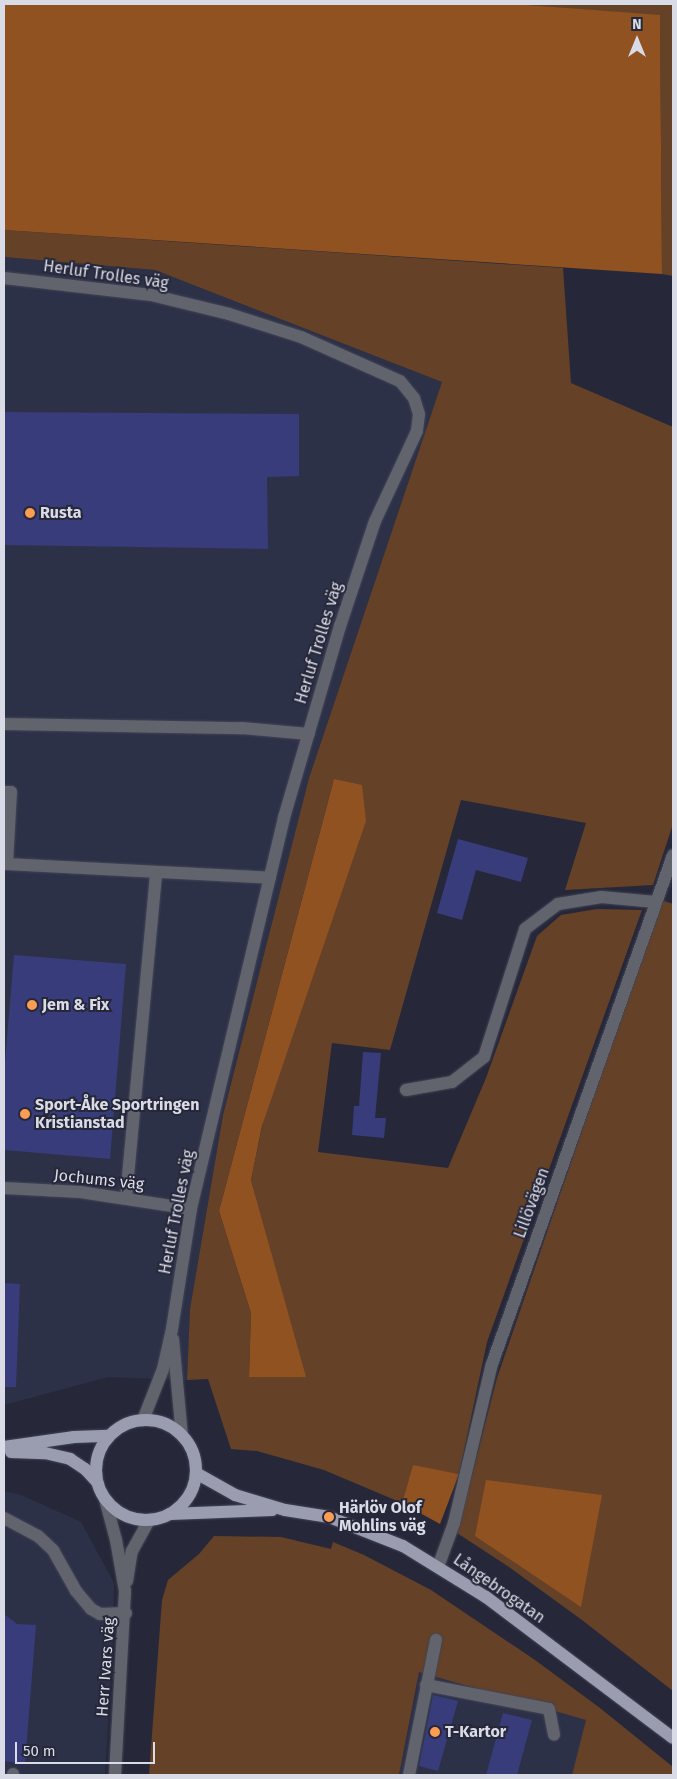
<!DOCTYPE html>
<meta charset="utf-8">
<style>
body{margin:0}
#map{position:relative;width:677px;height:1779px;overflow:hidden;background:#26283a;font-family:"Fira Sans",sans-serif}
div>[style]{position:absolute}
.built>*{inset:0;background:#2d3148}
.green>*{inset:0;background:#654127}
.forest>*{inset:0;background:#905221}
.building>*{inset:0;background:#383c7a}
.roads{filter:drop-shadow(0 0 1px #434556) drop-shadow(0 0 1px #434556)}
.minor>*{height:12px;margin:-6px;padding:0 6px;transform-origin:6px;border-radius:6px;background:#62646d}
.major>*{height:12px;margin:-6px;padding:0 6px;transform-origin:6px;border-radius:6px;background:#999daf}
.major>.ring{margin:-6px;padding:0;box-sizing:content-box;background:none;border:12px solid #999daf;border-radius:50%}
.dots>*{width:14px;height:14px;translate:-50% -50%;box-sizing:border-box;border:2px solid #26283a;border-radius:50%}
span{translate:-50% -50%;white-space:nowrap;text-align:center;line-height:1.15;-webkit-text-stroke:4px #26283a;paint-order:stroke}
.street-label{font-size:16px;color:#d9dce7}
.poi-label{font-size:16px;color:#d9dce7;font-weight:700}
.left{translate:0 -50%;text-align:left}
.frame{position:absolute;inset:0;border:5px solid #d9dce7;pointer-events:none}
.north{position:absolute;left:612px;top:15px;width:50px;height:50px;-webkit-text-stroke:4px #26283a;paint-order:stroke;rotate:0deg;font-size:14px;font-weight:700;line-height:20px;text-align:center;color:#d9dce7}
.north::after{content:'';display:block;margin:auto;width:18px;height:22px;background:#d9dce7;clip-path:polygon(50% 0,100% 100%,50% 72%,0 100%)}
.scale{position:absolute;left:15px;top:1742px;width:140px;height:22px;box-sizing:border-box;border:2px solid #d9dce7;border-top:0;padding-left:6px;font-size:15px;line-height:18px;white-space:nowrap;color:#d9dce7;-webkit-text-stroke:4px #26283a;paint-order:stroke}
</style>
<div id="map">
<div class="built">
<i style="clip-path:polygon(4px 257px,155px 270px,442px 382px,309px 778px,223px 1115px,190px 1309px,187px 1380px,108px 1377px,4px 1405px)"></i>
<i style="clip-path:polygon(4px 1491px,21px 1495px,81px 1522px,114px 1583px,113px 1639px,105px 1775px,4px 1775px)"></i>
<i style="clip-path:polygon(419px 1672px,587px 1720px,572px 1775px,399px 1775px)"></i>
</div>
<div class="green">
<i style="clip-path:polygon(515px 4px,673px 4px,673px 276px,662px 274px,660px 16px)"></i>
<i style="clip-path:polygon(evenodd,4px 230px,563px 268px,571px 383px,673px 427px,673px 824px,653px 885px,565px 890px,586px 823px,461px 800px,390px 1050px,332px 1043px,318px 1152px,448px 1168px,486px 1078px,537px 936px,561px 915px,597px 909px,642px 910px,487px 1342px,459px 1474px,413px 1466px,402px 1503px,324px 1470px,257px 1451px,231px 1449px,208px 1379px,187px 1380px,190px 1309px,223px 1115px,309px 778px,442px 382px,155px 270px,4px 257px,4px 230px,334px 779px,251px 1180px,305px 1377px,249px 1377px,251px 1313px,219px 1211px,334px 779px)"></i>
<i style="clip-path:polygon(661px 900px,673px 904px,673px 1691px,582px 1620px,509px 1567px,457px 1533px,497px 1378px)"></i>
<i style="clip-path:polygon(214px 1536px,281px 1537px,331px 1549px,333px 1542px,364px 1555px,431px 1590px,535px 1660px,600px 1708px,673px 1767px,673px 1775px,572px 1775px,586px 1720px,419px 1672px,399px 1775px,149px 1775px,162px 1600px,168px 1580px,199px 1554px)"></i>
</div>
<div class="forest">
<i style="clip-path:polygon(4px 4px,515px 4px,660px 15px,662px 274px,4px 230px)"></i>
<i style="clip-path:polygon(334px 779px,362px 785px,366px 821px,262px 1126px,251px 1180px,306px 1377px,249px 1377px,251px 1313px,219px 1211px)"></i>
<i style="clip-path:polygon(413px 1465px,459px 1474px,440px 1524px,402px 1503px)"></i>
<i style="clip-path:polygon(486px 1480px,602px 1495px,581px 1607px,475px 1536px)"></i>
</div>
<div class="building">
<i style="clip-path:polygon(4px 412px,299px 414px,299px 476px,267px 477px,268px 549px,4px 545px)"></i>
<i style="clip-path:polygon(458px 839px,528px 858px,521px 882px,476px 870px,462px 920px,437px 913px)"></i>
<i style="clip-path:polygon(14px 955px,126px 964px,110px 1159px,4px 1150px,4px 1074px)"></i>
<i style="clip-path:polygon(363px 1052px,381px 1053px,375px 1118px,386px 1118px,384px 1138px,352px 1135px,354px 1106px,359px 1106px)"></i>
<i style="clip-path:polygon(4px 1283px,20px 1284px,16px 1387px,4px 1387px)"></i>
<i style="clip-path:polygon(4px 1614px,17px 1624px,36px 1625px,25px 1764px,4px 1761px)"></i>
<i style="clip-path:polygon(433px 1695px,458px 1701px,438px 1771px,419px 1766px)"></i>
<i style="clip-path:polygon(503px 1713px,532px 1720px,517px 1775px,486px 1775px)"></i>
</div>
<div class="roads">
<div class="minor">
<i style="left:4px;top:278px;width:148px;rotate:6.6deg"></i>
<i style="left:151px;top:295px;width:80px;rotate:13.7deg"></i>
<i style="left:229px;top:314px;width:76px;rotate:17.7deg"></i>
<i style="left:301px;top:337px;width:108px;rotate:24deg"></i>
<i style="left:400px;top:381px;width:22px;rotate:51deg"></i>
<i style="left:414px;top:398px;width:17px;rotate:73deg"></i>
<i style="left:419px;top:414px;width:17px;rotate:97deg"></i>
<i style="left:417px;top:431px;width:99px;rotate:115deg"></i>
<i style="left:375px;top:521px;width:111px;rotate:108.4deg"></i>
<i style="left:340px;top:626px;width:200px;rotate:106.3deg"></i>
<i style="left:284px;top:818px;width:402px;rotate:103.4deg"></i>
<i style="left:191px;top:1209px;width:121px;rotate:99deg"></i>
<i style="left:172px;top:1329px;width:41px;rotate:102.7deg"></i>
<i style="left:163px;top:1369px;width:55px;rotate:111.4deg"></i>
<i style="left:4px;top:724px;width:238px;rotate:1deg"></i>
<i style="left:242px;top:728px;width:67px;rotate:5.1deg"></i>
<i style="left:4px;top:792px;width:7px"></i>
<i style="left:11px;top:792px;width:72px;rotate:93.2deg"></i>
<i style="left:7px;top:864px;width:263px;rotate:3deg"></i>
<i style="left:406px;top:1090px;width:47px;rotate:-9.9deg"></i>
<i style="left:452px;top:1082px;width:41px;rotate:-38deg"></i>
<i style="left:484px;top:1057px;width:134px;rotate:-72.2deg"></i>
<i style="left:525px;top:929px;width:41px;rotate:-37.1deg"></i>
<i style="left:558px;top:904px;width:44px;rotate:-9.2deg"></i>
<i style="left:601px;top:897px;width:55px;rotate:5.2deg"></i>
<i style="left:4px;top:1188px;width:76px;rotate:3deg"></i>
<i style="left:80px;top:1192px;width:112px;rotate:8.7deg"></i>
<i style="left:126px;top:1198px;width:326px;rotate:-84.7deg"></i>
<i style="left:173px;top:1339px;width:97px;rotate:84.7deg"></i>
<i style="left:105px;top:1499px;width:42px;rotate:75deg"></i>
<i style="left:116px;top:1540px;width:52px;rotate:80deg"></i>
<i style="left:125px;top:1591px;width:184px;rotate:93.1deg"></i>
<i style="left:4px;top:1518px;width:38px;rotate:28deg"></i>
<i style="left:38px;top:1536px;width:21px;rotate:43deg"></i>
<i style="left:53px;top:1550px;width:47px;rotate:60.7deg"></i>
<i style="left:76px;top:1591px;width:23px;rotate:50deg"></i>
<i style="left:91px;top:1609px;width:10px;rotate:29deg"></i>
<i style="left:100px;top:1614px;width:26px;rotate:-2deg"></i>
<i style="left:438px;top:1567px;width:47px;rotate:-70deg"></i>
<i style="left:454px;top:1523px;width:163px;rotate:-76.6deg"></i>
<i style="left:492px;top:1364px;width:540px;rotate:-70.42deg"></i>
<i style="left:127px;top:1581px;width:30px;rotate:-81deg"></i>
<i style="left:132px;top:1551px;width:35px;rotate:-61deg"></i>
<i style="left:426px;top:1685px;width:125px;rotate:11deg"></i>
<i style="left:549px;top:1709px;width:26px;rotate:79deg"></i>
<i style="left:13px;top:1775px;width:1px;rotate:-90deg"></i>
<i style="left:409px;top:1775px;width:138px;rotate:-78.7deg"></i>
</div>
<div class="major">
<i class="ring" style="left:96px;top:1420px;width:88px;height:88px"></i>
<i style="left:4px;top:1447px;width:71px;rotate:-8.1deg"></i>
<i style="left:74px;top:1437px;width:35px;rotate:-2deg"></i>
<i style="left:11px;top:1452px;width:34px;rotate:2deg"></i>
<i style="left:45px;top:1453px;width:26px;rotate:13deg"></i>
<i style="left:70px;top:1459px;width:18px;rotate:34deg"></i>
<i style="left:85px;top:1469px;width:18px;rotate:47deg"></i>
<i style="left:196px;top:1473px;width:45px;rotate:29.4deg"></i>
<i style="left:235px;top:1495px;width:52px;rotate:16.7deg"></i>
<i style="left:285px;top:1510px;width:45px;rotate:9deg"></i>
<i style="left:329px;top:1517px;width:79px;rotate:21.4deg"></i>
<i style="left:403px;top:1546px;width:97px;rotate:31.6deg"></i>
<i style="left:486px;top:1597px;width:234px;rotate:37deg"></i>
<i style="left:170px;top:1514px;width:102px;rotate:-2.2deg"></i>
</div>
</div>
<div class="dots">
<i style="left:30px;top:513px;background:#fd9d54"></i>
<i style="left:32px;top:1005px;background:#fd9d54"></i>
<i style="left:25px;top:1114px;background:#fd9d54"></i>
<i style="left:329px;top:1517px;background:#fd9d54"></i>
<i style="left:435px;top:1732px;background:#fd9d54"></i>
</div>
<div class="street-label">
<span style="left:106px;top:275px;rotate:8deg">Herluf Trolles väg</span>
<span style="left:319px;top:643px;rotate:-73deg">Herluf Trolles väg</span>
<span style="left:99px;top:1180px;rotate:6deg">Jochums väg</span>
<span style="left:532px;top:1203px;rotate:-70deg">Lillövägen</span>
<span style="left:177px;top:1212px;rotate:-79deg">Herluf Trolles väg</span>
<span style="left:499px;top:1589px;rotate:35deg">Långebrogatan</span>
<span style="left:106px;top:1667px;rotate:-86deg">Herr Ivars väg</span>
</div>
<div class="poi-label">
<span class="left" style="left:40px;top:513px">Rusta</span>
<span class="left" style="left:42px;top:1005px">Jem &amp; Fix</span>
<span class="left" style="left:35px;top:1114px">Sport-Åke Sportringen<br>Kristianstad</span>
<span class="left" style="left:339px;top:1517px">Härlöv Olof<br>Mohlins väg</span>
<span class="left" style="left:445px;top:1732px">T-Kartor</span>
</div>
<div class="frame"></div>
<div class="north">N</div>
<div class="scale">50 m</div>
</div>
